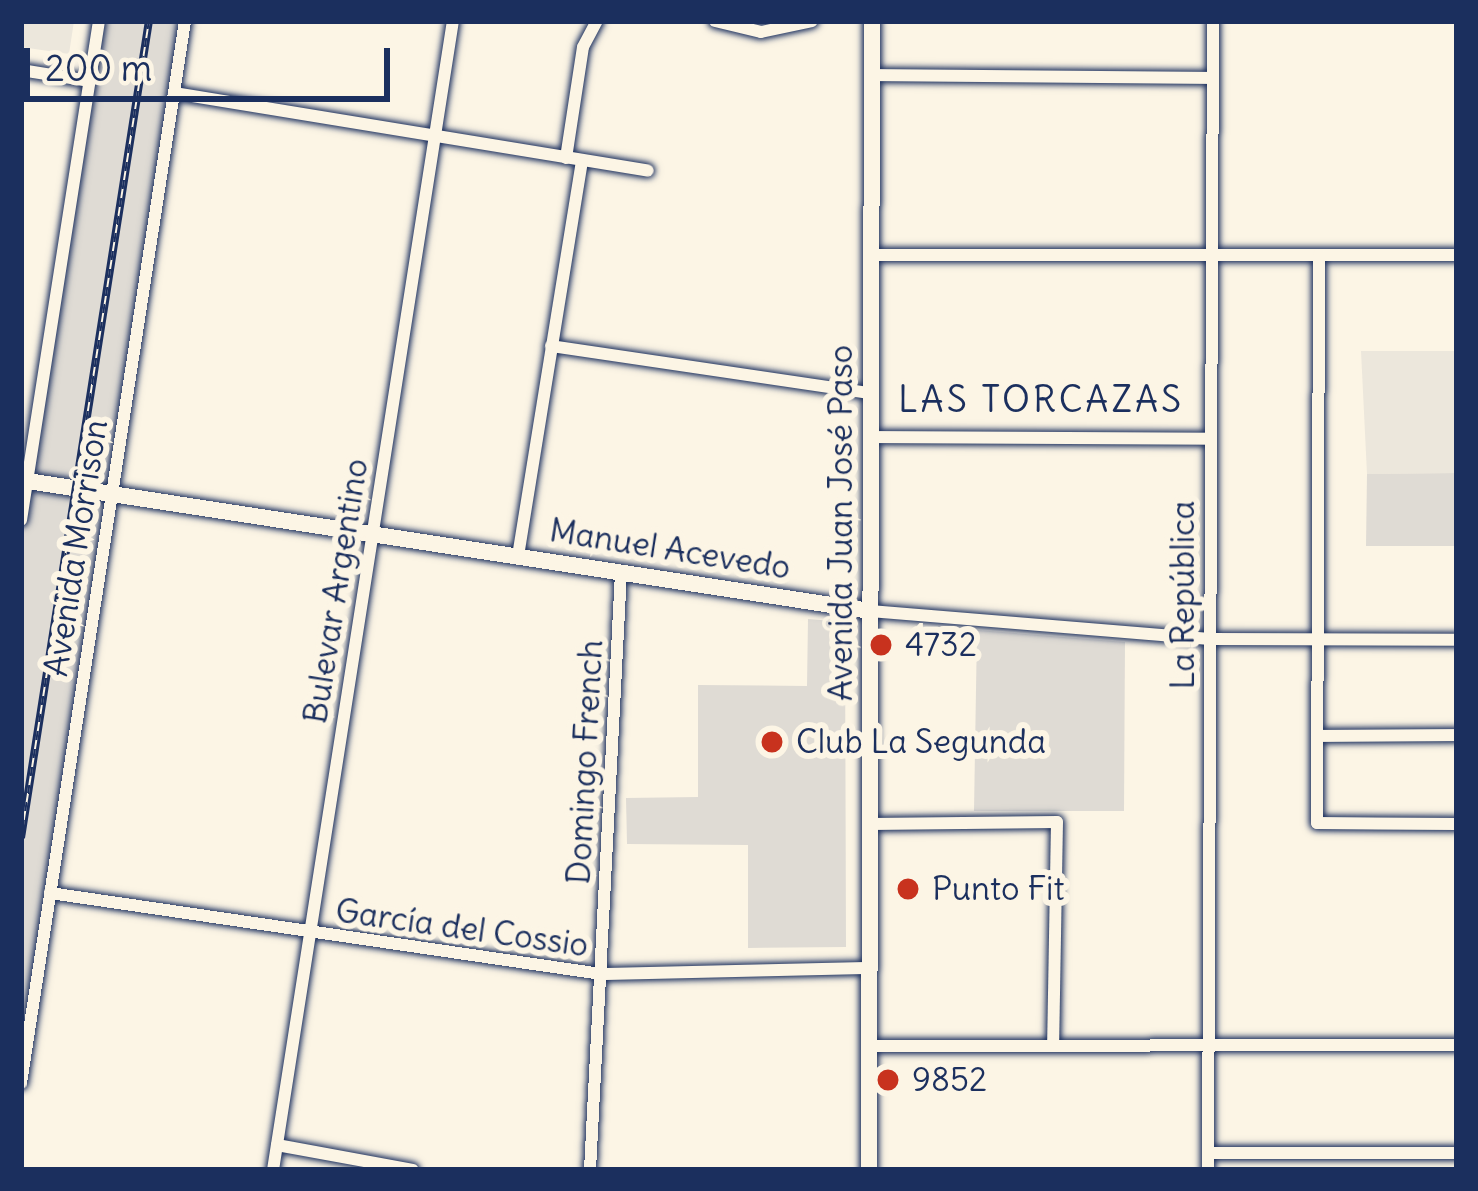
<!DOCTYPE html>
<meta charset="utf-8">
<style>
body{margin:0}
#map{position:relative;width:1478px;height:1191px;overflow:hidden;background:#fcf5e5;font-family:Delius,sans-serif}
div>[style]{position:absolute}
.built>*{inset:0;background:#ece7dc}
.green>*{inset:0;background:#dfdbd4}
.roads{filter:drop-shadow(0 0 3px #1b2f5e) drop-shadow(0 0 3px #1b2f5e)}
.street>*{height:12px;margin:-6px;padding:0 6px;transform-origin:6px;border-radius:6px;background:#fcf5e5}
.secondary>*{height:16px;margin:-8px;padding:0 8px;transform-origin:8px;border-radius:8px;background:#fcf5e5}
.rail>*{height:8px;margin-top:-4px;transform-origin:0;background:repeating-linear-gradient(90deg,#fcf5e5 0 9px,#1b2f5e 0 18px);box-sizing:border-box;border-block:3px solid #1b2f5e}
.dots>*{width:33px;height:33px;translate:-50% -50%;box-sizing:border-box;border:6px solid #fcf5e5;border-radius:50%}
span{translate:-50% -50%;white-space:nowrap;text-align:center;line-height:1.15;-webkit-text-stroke:12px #fcf5e5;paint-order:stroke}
.street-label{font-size:33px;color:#1b2f5e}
.poi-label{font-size:33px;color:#1b2f5e}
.left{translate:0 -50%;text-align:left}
.neighbourhood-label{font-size:36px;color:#1b2f5e;letter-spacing:3px}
.frame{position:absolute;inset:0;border:24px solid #1b2f5e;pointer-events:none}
.scale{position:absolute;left:24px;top:48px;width:366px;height:54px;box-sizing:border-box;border:6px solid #1b2f5e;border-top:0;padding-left:15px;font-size:36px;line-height:42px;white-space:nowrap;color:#1b2f5e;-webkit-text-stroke:9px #fcf5e5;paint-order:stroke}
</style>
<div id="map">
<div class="built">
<i style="clip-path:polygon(21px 21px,74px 21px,69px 54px,21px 47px)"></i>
<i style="clip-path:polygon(1361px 351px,1457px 351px,1457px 473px,1367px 474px)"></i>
</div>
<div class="green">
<i style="clip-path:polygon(99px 21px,185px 21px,21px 1083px,21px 520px)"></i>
<i style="clip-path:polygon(1457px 473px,1457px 546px,1366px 546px,1367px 474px)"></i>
<i style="clip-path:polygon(808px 619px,845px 622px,846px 947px,748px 948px,748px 845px,627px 844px,626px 798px,698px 797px,698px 685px,807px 686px)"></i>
<i style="clip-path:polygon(977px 630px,1125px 642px,1124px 811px,974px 811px)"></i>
</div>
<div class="roads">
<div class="street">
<i style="left:715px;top:21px;width:47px;rotate:13.4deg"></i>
<i style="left:761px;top:32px;width:52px;rotate:-12.2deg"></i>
<i style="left:21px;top:70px;width:70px;rotate:9.1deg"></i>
<i style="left:872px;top:75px;width:340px;rotate:0.5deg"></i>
<i style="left:174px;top:93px;width:480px;rotate:9.3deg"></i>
<i style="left:566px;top:158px;width:112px;rotate:-81.3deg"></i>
<i style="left:583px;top:47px;width:30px;rotate:-62deg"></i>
<i style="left:871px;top:255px;width:586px"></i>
<i style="left:1319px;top:255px;width:568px;rotate:90.2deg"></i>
<i style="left:1317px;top:823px;width:140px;rotate:0.4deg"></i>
<i style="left:551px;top:346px;width:323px;rotate:8.4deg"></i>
<i style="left:871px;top:437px;width:340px;rotate:0.3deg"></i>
<i style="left:21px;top:520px;width:505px;rotate:-81.12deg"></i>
<i style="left:518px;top:556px;width:400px;rotate:-80.8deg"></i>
<i style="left:870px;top:611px;width:341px;rotate:4.7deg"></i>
<i style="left:1210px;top:639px;width:247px;rotate:0.2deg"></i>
<i style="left:1317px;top:736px;width:140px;rotate:-0.4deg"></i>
<i style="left:870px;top:824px;width:187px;rotate:-0.6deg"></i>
<i style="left:1057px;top:822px;width:223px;rotate:91deg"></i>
<i style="left:50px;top:893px;width:557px;rotate:8.36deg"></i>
<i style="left:601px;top:974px;width:269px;rotate:-1.3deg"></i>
<i style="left:869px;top:1046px;width:588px;rotate:-0.1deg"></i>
<i style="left:21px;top:1083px;width:1075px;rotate:-81.22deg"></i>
<i style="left:277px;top:1145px;width:138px;rotate:10.4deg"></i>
<i style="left:1209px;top:1153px;width:248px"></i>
<i style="left:273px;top:1170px;width:1163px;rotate:-81.1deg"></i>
<i style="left:590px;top:1170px;width:599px;rotate:-87.03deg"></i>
<i style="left:1208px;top:1170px;width:1149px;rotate:-89.75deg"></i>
</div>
<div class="secondary">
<i style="left:21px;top:480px;width:859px;rotate:8.77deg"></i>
<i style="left:869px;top:1170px;width:1149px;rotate:-89.85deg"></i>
</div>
</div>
<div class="rail">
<i style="left:21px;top:838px;width:827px;rotate:-81.1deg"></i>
</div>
<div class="dots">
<i style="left:881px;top:645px;background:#c8321e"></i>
<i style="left:772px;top:742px;background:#c8321e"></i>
<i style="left:908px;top:889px;background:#c8321e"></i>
<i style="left:888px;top:1080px;background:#c8321e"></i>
</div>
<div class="street-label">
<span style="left:841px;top:523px;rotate:-90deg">Avenida Juan José Paso</span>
<span style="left:76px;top:548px;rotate:-81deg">Avenida Morrison</span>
<span style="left:670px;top:549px;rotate:9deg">Manuel Acevedo</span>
<span style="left:336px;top:591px;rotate:-81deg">Bulevar Argentino</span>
<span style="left:1183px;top:595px;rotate:-90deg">La República</span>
<span style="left:585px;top:762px;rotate:-87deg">Domingo French</span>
<span style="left:462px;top:928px;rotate:8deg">García del Cossio</span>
</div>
<div class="poi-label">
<span class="left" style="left:905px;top:645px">4732</span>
<span class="left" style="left:796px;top:742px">Club La Segunda</span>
<span class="left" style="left:932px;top:889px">Punto Fit</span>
<span class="left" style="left:912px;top:1080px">9852</span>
</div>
<div class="neighbourhood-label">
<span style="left:1041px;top:400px">LAS TORCAZAS</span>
</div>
<div class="frame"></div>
<div class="scale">200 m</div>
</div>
